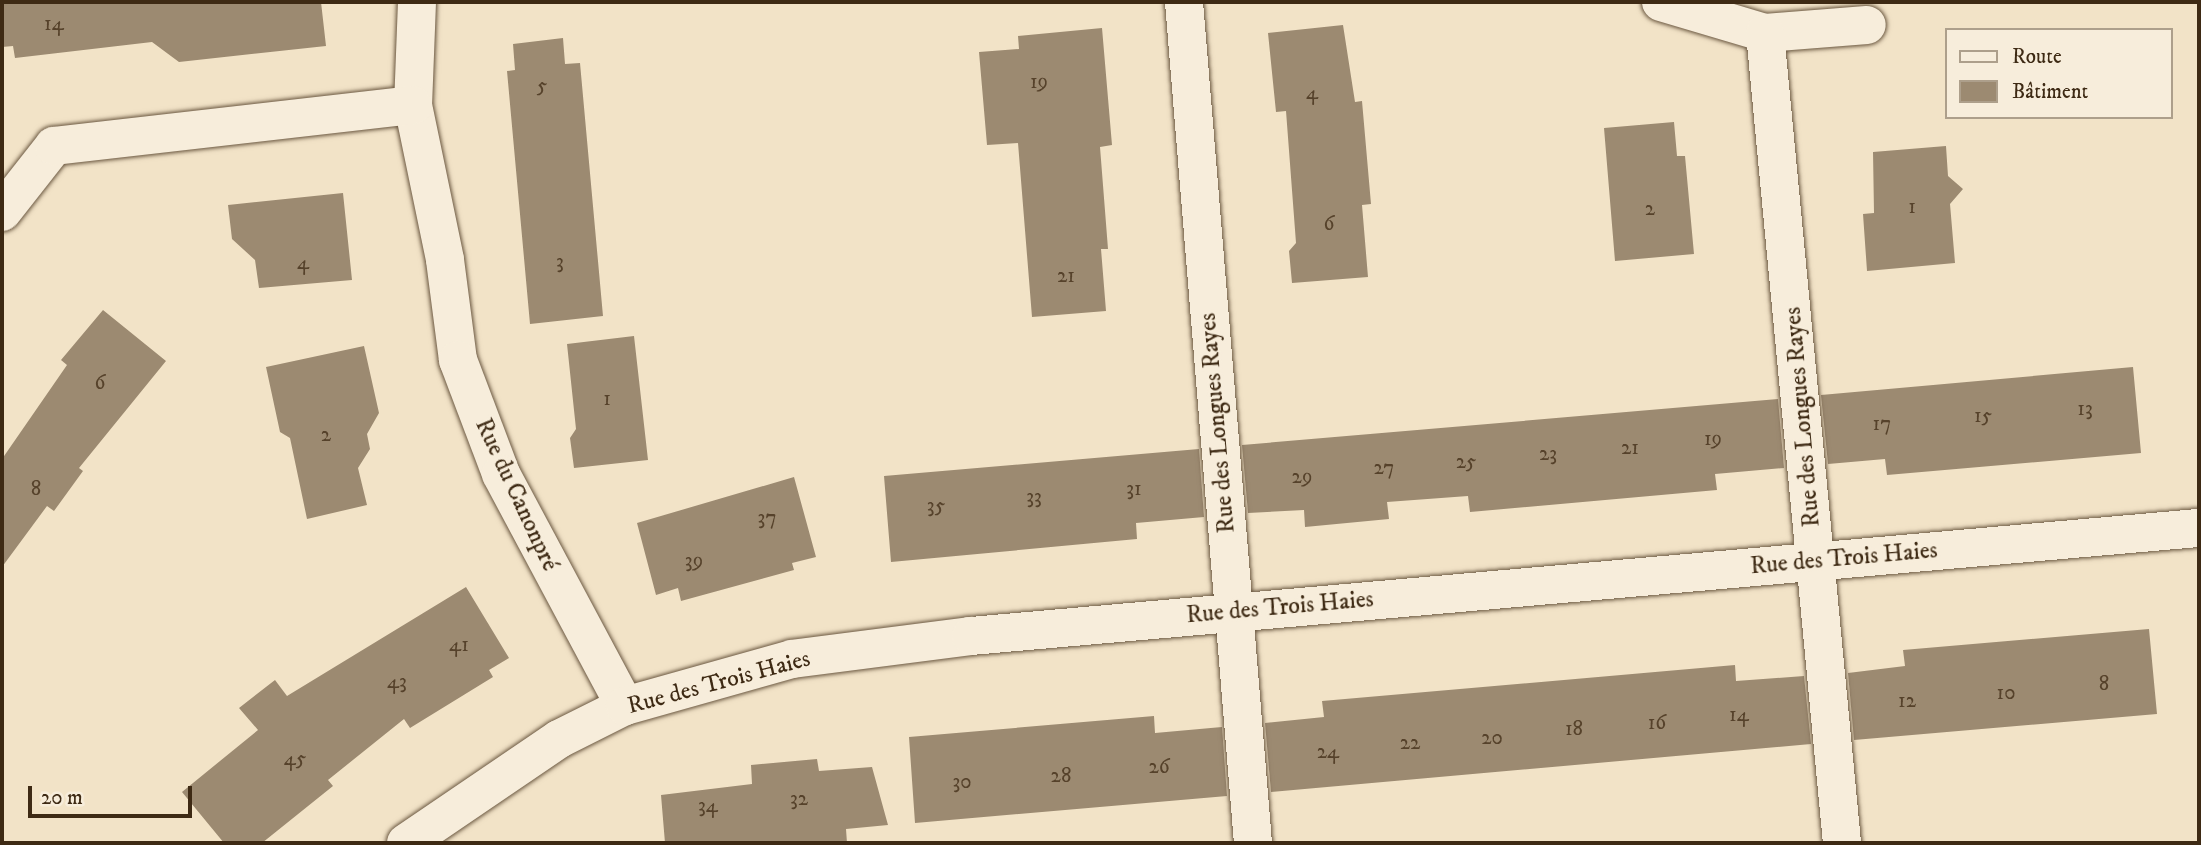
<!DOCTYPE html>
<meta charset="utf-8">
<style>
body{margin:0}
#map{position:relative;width:2201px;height:845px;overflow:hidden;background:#f2e3c7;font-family:"IM FELL DW Pica",serif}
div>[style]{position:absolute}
.building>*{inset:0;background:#9c8a71}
.roads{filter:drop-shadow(0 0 2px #6b5841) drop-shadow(0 0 2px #6b5841)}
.minor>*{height:38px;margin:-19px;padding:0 19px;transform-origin:19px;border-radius:19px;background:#f7eddb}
span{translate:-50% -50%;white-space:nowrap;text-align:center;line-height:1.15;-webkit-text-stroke:6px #f7eddb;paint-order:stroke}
.number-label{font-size:21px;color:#56422b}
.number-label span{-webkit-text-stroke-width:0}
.street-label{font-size:24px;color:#3e2a14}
.frame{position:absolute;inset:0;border:4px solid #3e2a14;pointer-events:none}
.legend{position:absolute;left:1945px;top:28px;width:228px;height:91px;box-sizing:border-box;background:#f7eddb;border:2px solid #ad9f8b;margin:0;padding:9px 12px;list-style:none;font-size:21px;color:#3e2a14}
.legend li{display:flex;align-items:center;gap:14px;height:35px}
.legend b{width:35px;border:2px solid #ad9f8b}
.scale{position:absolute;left:28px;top:786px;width:164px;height:32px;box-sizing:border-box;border:4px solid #3e2a14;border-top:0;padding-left:9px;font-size:21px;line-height:24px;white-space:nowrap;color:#3e2a14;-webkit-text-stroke:5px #f7eddb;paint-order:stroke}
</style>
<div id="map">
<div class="building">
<i style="clip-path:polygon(2px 2px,321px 2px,326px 46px,179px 62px,152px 42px,15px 58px,13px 46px,2px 47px)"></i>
<i style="clip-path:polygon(1343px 25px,1355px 102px,1362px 101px,1371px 204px,1362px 205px,1368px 277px,1292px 283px,1289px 251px,1296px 243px,1286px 111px,1276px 112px,1268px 33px)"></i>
<i style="clip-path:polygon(1102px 28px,1112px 145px,1100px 147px,1108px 249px,1101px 249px,1106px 311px,1032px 317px,1018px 143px,987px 145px,979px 52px,1019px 49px,1018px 36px)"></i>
<i style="clip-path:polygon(563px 38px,565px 64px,580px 63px,603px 316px,530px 324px,507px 71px,515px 70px,513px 44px)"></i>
<i style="clip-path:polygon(1674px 122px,1677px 156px,1685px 156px,1694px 254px,1615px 261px,1604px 128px)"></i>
<i style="clip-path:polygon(1946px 146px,1948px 176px,1963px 189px,1950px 204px,1955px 263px,1867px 271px,1863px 214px,1874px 213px,1873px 152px)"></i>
<i style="clip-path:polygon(343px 193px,352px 280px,259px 288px,255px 260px,232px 239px,228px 205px)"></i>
<i style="clip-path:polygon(103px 310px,166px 361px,79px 468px,83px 471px,54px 511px,47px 506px,2px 567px,2px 459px,67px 365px,61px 360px)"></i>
<i style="clip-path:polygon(634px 336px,648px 460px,574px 468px,570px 438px,576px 429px,567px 344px)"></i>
<i style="clip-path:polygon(364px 346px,379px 413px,367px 434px,370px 449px,358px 468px,367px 505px,307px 519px,290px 438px,280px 432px,266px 367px)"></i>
<i style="clip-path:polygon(2133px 367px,2141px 453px,1887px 475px,1885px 459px,1828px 464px,1821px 395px)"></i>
<i style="clip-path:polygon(1778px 399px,1784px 468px,1715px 474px,1717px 490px,1470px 512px,1468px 496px,1387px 502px,1389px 519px,1305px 527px,1304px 510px,1248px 513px,1242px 445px)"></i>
<i style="clip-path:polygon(1199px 449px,1204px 517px,1136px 523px,1137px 539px,891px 562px,884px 476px)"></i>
<i style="clip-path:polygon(794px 477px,816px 557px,792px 563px,794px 570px,681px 601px,678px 588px,656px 595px,637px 523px)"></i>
<i style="clip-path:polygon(466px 587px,509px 658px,489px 670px,493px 677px,410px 728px,404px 719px,328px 780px,333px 786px,262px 843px,224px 843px,182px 792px,258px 730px,239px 708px,275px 680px,287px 696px)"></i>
<i style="clip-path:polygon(2149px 629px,2157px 714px,1854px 740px,1848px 673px,1905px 666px,1903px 650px)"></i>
<i style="clip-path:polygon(1735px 665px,1736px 681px,1804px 676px,1811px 744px,1271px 792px,1265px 723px,1324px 717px,1322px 701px)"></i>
<i style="clip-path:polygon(1154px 716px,1155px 733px,1222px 727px,1227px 796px,915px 823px,909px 737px)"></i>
<i style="clip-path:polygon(817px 759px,819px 771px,872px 767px,888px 825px,846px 829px,847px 843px,665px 843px,661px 795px,752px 784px,751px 765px)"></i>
</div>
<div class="roads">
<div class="minor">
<i style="left:417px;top:2px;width:103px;rotate:92.2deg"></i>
<i style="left:413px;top:105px;width:158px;rotate:78.3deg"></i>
<i style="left:445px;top:260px;width:101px;rotate:82.6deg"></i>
<i style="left:458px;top:360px;width:122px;rotate:69.3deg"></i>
<i style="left:501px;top:474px;width:263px;rotate:61.9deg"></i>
<i style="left:1184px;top:2px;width:844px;rotate:85.31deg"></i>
<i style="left:1661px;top:2px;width:109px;rotate:16.6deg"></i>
<i style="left:1765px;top:33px;width:102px;rotate:-4.5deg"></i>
<i style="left:1765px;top:33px;width:814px;rotate:84.57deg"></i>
<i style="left:2px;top:212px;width:84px;rotate:-51.8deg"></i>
<i style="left:54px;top:146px;width:361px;rotate:-6.5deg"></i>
<i style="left:406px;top:843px;width:185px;rotate:-34.2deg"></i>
<i style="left:559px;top:739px;width:74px;rotate:-26.6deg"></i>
<i style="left:625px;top:706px;width:173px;rotate:-15.7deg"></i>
<i style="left:792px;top:659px;width:180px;rotate:-7.3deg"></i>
<i style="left:971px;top:636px;width:1233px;rotate:-5.03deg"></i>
</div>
</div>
<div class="number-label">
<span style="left:54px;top:24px">14</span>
<span style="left:1039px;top:82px">19</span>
<span style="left:542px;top:86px">5</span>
<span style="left:1312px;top:93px">4</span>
<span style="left:1912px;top:207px">1</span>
<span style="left:1650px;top:209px">2</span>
<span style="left:1329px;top:224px">6</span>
<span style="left:560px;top:262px">3</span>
<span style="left:303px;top:263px">4</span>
<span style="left:1066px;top:276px">21</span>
<span style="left:100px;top:383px">6</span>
<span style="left:607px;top:399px">1</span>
<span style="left:2085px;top:409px">13</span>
<span style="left:1983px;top:416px">15</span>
<span style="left:1882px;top:424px">17</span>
<span style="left:326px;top:435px">2</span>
<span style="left:1713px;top:439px">19</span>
<span style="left:1630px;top:448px">21</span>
<span style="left:1548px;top:454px">23</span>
<span style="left:1466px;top:462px">25</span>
<span style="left:1384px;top:468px">27</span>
<span style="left:1302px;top:477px">29</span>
<span style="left:36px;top:489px">8</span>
<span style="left:1134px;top:489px">31</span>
<span style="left:1034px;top:497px">33</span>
<span style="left:936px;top:506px">35</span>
<span style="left:767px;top:518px">37</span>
<span style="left:694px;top:561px">39</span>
<span style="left:459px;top:645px">41</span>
<span style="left:397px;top:682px">43</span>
<span style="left:2104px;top:684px">8</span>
<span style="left:2006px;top:693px">10</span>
<span style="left:1907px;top:701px">12</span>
<span style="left:1739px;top:715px">14</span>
<span style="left:1657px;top:723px">16</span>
<span style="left:1574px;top:729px">18</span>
<span style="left:1492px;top:738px">20</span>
<span style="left:1410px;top:743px">22</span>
<span style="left:1328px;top:752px">24</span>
<span style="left:295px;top:759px">45</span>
<span style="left:1159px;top:767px">26</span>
<span style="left:1061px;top:776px">28</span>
<span style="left:962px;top:782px">30</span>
<span style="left:799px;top:799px">32</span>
<span style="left:708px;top:806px">34</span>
</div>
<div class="street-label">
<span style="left:1803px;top:417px;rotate:-95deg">Rue des Longues Rayes</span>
<span style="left:1218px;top:423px;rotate:-95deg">Rue des Longues Rayes</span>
<span style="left:516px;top:495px;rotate:65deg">Rue du Canonpré</span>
<span style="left:1844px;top:559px;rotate:-5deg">Rue des Trois Haies</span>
<span style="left:1280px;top:608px;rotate:-5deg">Rue des Trois Haies</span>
<span style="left:719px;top:683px;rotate:-15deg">Rue des Trois Haies</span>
</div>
<div class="frame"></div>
<ul class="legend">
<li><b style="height:9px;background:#f7eddb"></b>Route</li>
<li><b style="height:19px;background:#9c8a71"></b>Bâtiment</li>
</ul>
<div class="scale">20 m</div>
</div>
